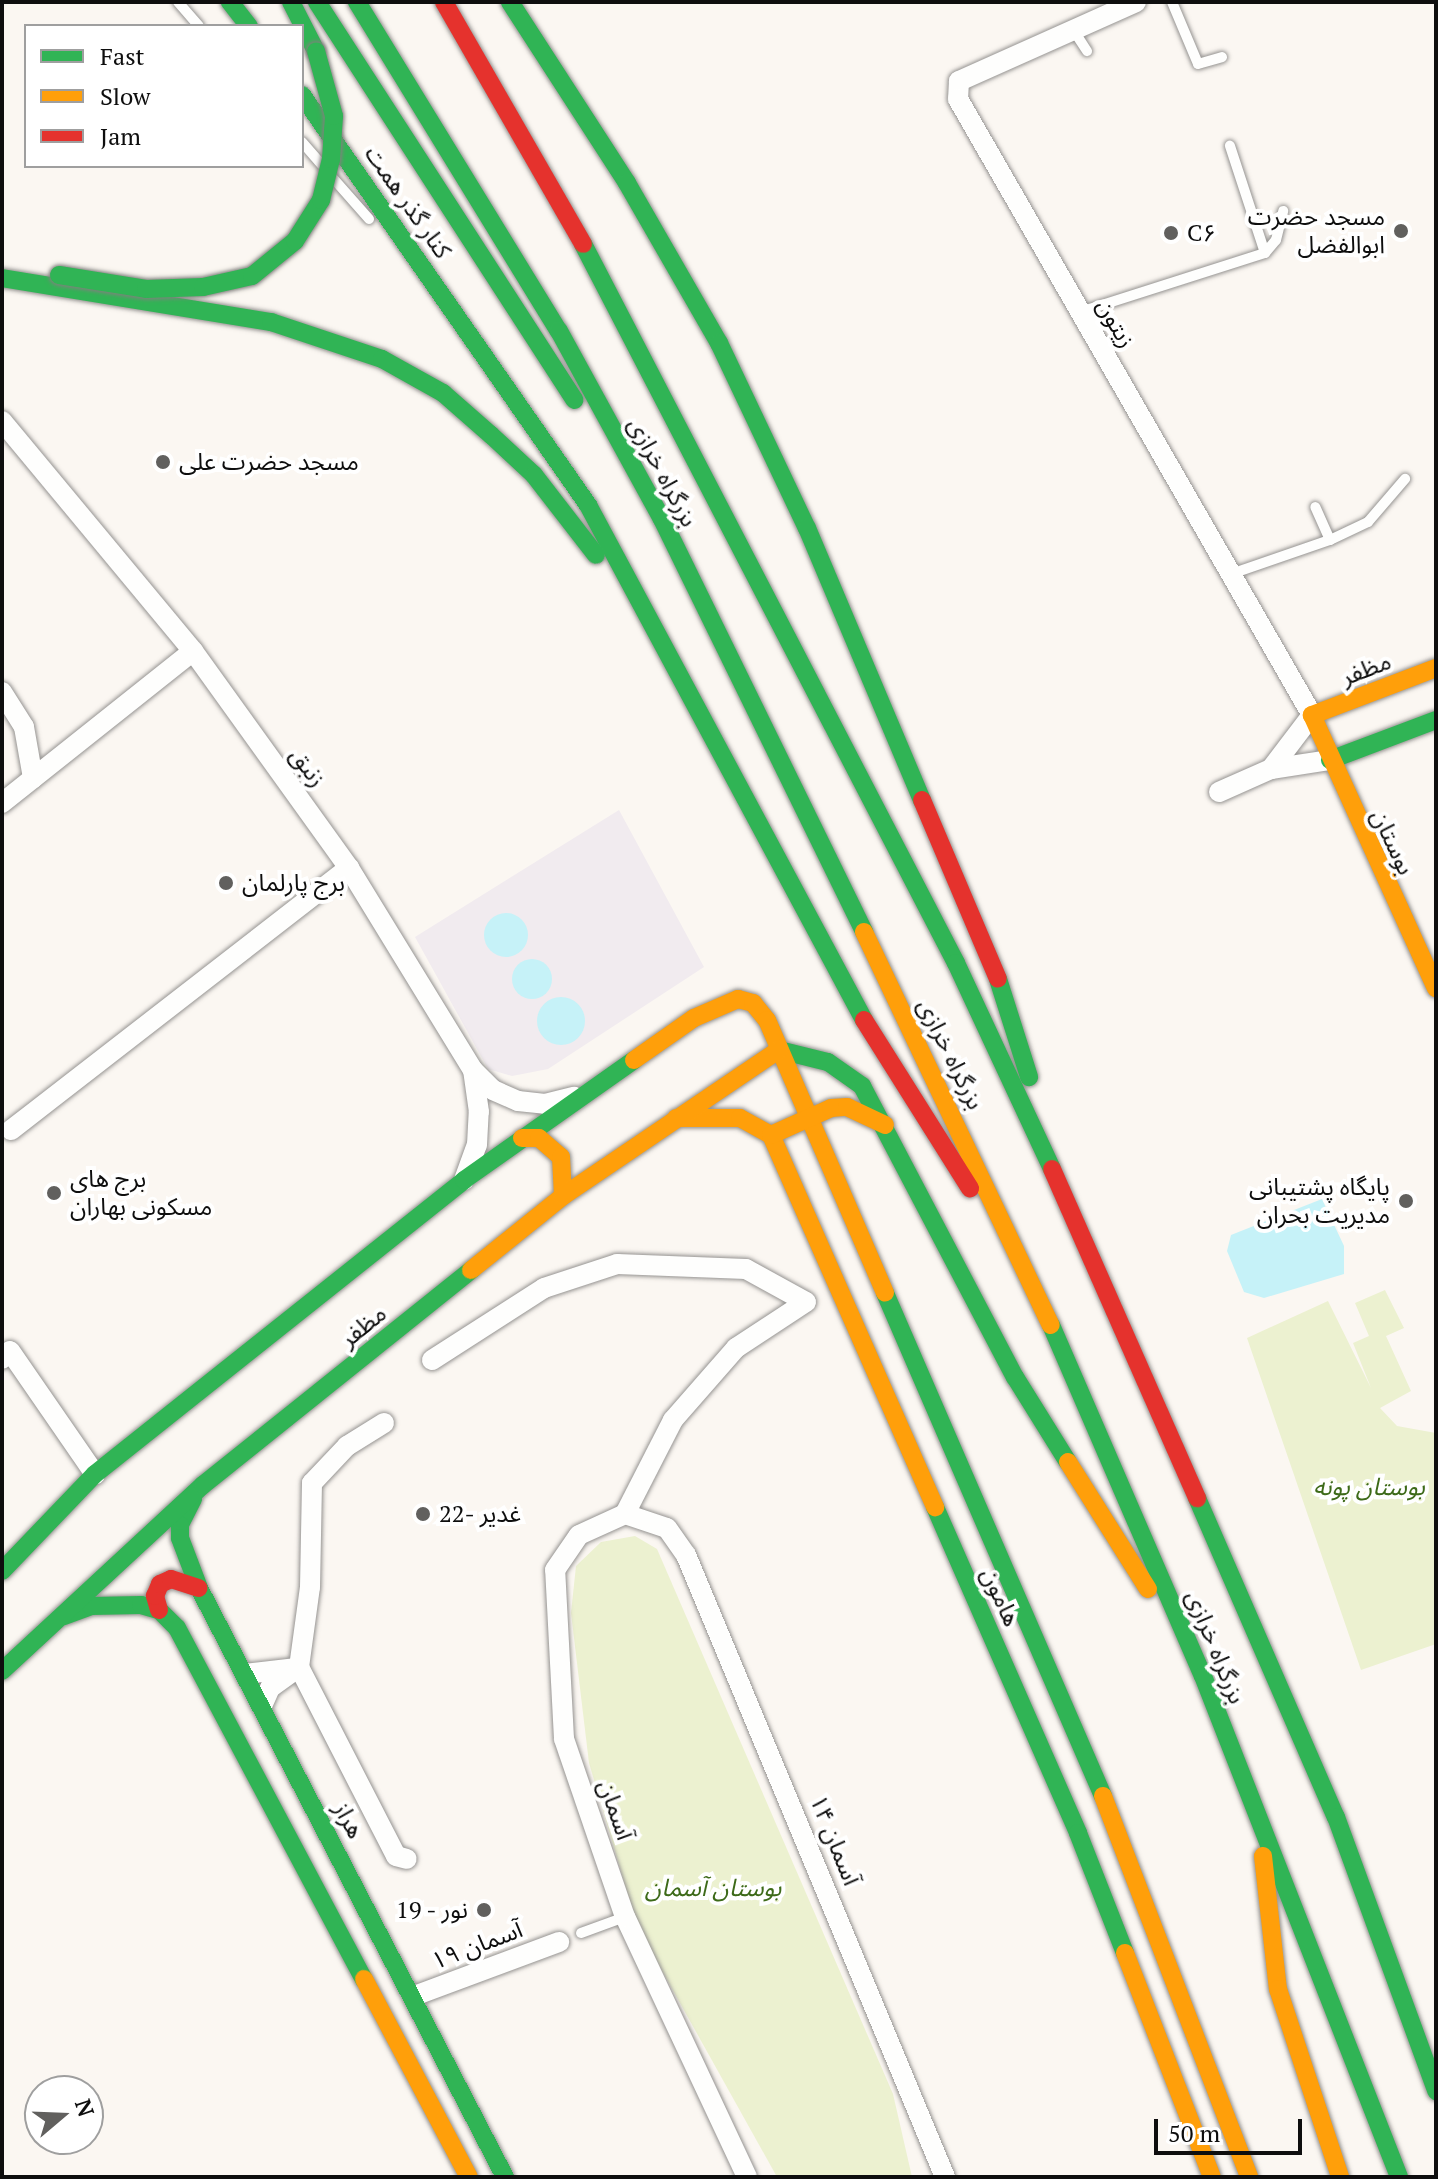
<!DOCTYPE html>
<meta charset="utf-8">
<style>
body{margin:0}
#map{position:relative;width:1438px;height:2179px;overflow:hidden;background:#fbf7f2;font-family:"PT Serif","Noto Sans Arabic",serif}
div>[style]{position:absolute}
.industrial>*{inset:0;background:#f1ebef}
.green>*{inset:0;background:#ecf1d0}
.water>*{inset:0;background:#c6f2f8}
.round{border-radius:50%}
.roads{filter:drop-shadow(0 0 2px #959391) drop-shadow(0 0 2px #959391)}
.lane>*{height:10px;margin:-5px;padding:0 5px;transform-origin:5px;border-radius:5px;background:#fefefd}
.street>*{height:20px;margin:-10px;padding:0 10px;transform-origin:10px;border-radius:10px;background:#fefefd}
.fast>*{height:18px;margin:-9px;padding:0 9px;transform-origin:9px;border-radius:9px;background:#30b455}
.slow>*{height:18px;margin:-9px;padding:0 9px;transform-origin:9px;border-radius:9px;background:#ff9f0a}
.jam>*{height:18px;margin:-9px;padding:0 9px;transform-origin:9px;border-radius:9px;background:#e5322d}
.bridges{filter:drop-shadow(0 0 2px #82807e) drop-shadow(0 0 2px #82807e)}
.fast-bridge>*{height:18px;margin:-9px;padding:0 9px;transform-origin:9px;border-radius:9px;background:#30b455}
.dots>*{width:22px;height:22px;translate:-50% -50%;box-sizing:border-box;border:4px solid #fff;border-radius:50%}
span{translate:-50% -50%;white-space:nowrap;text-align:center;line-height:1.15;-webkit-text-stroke:8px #fff;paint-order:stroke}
.street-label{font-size:24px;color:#0e0e0e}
.poi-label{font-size:24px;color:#0e0e0e}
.right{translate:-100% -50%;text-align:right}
.left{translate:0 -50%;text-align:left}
.park-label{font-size:24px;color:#3d6a19;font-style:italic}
.frame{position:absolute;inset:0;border:4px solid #0e0e0e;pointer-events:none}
.legend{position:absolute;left:24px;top:24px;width:280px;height:144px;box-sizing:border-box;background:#fff;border:2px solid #9f9f9f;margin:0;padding:10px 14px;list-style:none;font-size:24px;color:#0e0e0e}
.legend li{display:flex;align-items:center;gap:16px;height:40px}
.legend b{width:40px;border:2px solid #9f9f9f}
.north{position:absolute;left:24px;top:2075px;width:80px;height:80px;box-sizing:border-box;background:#fff;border:2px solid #9f9f9f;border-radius:50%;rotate:71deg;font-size:22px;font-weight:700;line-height:32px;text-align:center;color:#0e0e0e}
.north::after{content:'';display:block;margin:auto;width:28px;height:36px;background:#61605e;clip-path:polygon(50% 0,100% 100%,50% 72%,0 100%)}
.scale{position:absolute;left:1154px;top:2119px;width:148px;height:36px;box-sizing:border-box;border:4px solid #0e0e0e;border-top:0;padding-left:10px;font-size:24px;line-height:28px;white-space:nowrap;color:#0e0e0e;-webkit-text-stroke:6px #fff;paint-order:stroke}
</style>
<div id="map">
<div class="industrial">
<i style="clip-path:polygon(619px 810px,704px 967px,548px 1069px,512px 1076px,488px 1069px,415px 937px)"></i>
</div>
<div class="green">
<i style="clip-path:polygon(1385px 1290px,1404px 1328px,1386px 1336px,1411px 1391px,1380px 1408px,1397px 1426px,1436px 1433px,1436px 1644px,1361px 1670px,1247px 1338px,1328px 1301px,1371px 1388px,1353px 1343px,1369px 1336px,1355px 1303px)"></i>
<i style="clip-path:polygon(635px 1536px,657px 1549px,893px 2094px,912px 2177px,777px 2177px,637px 1926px,589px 1763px,571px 1613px,576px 1566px,601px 1542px)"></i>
</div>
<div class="water">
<i class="round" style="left:484px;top:913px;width:44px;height:44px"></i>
<i class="round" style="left:512px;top:959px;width:40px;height:40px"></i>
<i class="round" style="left:537px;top:997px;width:48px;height:48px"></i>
<i style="clip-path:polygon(1322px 1199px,1344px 1246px,1344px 1274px,1264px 1298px,1244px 1292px,1227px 1251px,1231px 1235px)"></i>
</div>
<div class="roads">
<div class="lane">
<i style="left:178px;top:2px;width:32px;rotate:49deg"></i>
<i style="left:1172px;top:2px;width:67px;rotate:67.2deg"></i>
<i style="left:1198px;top:64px;width:25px;rotate:-16deg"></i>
<i style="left:1074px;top:31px;width:24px;rotate:57deg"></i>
<i style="left:302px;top:142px;width:30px;rotate:49deg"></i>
<i style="left:332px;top:177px;width:56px;rotate:48.6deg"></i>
<i style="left:1265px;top:253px;width:17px;rotate:-50deg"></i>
<i style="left:1276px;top:240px;width:30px;rotate:-76deg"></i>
<i style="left:1080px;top:312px;width:194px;rotate:-17.7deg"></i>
<i style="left:1265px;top:253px;width:113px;rotate:-108.1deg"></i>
<i style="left:1330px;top:540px;width:42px;rotate:-25.3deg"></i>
<i style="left:1368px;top:522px;width:57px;rotate:-49.3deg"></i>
<i style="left:1231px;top:574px;width:105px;rotate:-19deg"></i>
<i style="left:1330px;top:540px;width:36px;rotate:-114deg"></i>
<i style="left:581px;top:1933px;width:47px;rotate:-20deg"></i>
</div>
<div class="street">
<i style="left:1136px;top:2px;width:194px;rotate:155.9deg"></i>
<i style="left:959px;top:81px;width:18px;rotate:93deg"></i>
<i style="left:958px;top:99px;width:710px;rotate:60.12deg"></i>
<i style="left:1312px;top:715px;width:68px;rotate:127.2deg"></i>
<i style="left:2px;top:421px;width:299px;rotate:50.3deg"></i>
<i style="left:193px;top:651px;width:267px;rotate:54.3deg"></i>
<i style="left:349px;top:868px;width:237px;rotate:58.5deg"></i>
<i style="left:473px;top:1070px;width:28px;rotate:45deg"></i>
<i style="left:493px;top:1090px;width:27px;rotate:24deg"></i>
<i style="left:518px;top:1101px;width:27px;rotate:6deg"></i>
<i style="left:545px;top:1104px;width:30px;rotate:-14deg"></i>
<i style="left:2px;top:692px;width:41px;rotate:57.8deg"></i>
<i style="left:24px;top:727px;width:52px;rotate:80deg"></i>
<i style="left:1219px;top:792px;width:57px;rotate:-23.9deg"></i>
<i style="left:1271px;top:769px;width:60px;rotate:-8.7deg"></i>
<i style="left:2px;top:803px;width:244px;rotate:-38.5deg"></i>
<i style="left:11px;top:1130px;width:428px;rotate:-37.8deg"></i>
<i style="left:464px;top:1180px;width:37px;rotate:-70deg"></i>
<i style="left:477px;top:1145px;width:33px;rotate:-87deg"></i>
<i style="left:479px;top:1112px;width:42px;rotate:-98.1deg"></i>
<i style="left:2px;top:1359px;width:11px;rotate:-45deg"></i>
<i style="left:10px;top:1351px;width:150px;rotate:55.4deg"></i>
<i style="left:432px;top:1360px;width:133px;rotate:-32.7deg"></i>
<i style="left:544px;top:1288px;width:77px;rotate:-18.2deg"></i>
<i style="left:617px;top:1264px;width:129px;rotate:2.2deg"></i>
<i style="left:746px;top:1269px;width:68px;rotate:28.8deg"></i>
<i style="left:806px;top:1302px;width:84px;rotate:146.7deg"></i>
<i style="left:736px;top:1348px;width:96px;rotate:131.2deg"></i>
<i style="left:673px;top:1420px;width:106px;rotate:117.1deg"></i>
<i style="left:384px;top:1423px;width:44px;rotate:148.1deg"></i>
<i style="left:347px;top:1446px;width:51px;rotate:133.4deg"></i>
<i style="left:312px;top:1483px;width:104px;rotate:91.1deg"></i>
<i style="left:310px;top:1587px;width:81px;rotate:97.8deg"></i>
<i style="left:299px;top:1667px;width:212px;rotate:62.8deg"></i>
<i style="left:396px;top:1856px;width:11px;rotate:15deg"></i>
<i style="left:245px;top:1674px;width:50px;rotate:-6.8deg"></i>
<i style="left:262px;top:1706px;width:20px;rotate:-66deg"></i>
<i style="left:270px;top:1688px;width:36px;rotate:-36deg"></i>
<i style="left:414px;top:1996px;width:155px;rotate:-20.4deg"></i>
<i style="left:747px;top:2177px;width:287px;rotate:-115.1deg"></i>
<i style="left:625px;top:1917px;width:188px;rotate:-108.9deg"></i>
<i style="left:564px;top:1739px;width:169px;rotate:-93deg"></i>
<i style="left:555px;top:1570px;width:42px;rotate:-55.6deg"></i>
<i style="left:579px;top:1535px;width:51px;rotate:-24.5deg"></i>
<i style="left:625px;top:1514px;width:44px;rotate:18.4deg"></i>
<i style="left:667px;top:1528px;width:33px;rotate:55deg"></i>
<i style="left:686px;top:1555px;width:674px;rotate:67.39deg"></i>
</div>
<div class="fast">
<i style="left:230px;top:2px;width:31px;rotate:52deg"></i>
<i style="left:291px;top:2px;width:55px;rotate:63deg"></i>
<i style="left:317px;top:2px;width:474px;rotate:57.1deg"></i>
<i style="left:357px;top:2px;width:386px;rotate:58.5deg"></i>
<i style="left:559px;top:331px;width:214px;rotate:61.3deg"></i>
<i style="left:662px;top:519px;width:460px;rotate:63.9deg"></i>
<i style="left:510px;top:2px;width:216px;rotate:57.1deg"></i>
<i style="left:627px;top:183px;width:185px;rotate:60.1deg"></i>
<i style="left:719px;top:343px;width:205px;rotate:64.6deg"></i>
<i style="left:807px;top:528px;width:295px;rotate:67.1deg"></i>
<i style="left:302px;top:95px;width:500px;rotate:55.1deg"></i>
<i style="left:588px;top:505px;width:584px;rotate:61.81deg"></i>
<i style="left:583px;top:244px;width:810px;rotate:62.58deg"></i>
<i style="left:956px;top:963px;width:227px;rotate:65deg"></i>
<i style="left:2px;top:278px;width:273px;rotate:9.3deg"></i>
<i style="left:271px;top:322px;width:117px;rotate:18.4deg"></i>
<i style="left:382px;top:359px;width:70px;rotate:29.1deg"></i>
<i style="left:443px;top:393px;width:64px;rotate:41.2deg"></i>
<i style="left:491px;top:435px;width:59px;rotate:42.9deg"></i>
<i style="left:534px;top:475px;width:101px;rotate:52.2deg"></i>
<i style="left:1330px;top:760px;width:113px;rotate:-20.7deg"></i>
<i style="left:998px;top:979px;width:103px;rotate:72.4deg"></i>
<i style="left:779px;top:1050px;width:50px;rotate:13.8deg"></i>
<i style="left:828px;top:1062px;width:42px;rotate:35.2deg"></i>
<i style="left:862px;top:1086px;width:329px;rotate:62.3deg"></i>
<i style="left:1015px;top:1377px;width:100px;rotate:58.1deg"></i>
<i style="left:885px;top:1293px;width:548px;rotate:66.57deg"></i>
<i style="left:1051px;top:1325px;width:382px;rotate:66.6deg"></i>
<i style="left:1203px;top:1676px;width:538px;rotate:68.63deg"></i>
<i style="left:1197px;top:1498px;width:348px;rotate:66.5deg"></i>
<i style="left:1336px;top:1817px;width:292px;rotate:69.9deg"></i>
<i style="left:193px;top:1499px;width:29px;rotate:117deg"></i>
<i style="left:180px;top:1525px;width:13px;rotate:90deg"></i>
<i style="left:180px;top:1538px;width:53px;rotate:69.2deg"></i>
<i style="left:199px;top:1588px;width:664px;rotate:62.55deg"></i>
<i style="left:935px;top:1507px;width:356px;rotate:66.3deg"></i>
<i style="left:1078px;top:1833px;width:129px;rotate:68.6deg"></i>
<i style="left:2px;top:1571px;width:134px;rotate:-46.2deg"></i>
<i style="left:95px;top:1474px;width:472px;rotate:-38.5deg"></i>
<i style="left:464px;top:1180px;width:208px;rotate:-35.2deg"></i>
<i style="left:64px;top:1616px;width:29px;rotate:-20deg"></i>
<i style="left:91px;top:1606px;width:50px;rotate:-1.1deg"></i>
<i style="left:141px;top:1605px;width:19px;rotate:16deg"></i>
<i style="left:159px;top:1610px;width:25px;rotate:45deg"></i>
<i style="left:177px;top:1628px;width:398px;rotate:62deg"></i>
<i style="left:2px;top:1671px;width:274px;rotate:-42.8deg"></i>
<i style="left:203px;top:1485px;width:344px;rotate:-38.7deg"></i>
</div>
<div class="slow">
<i style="left:1436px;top:668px;width:133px;rotate:159.2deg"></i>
<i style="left:1312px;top:715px;width:300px;rotate:65.6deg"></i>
<i style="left:864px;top:932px;width:435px;rotate:64.6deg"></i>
<i style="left:634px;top:1060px;width:73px;rotate:-35deg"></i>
<i style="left:694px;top:1018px;width:48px;rotate:-23.4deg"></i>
<i style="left:738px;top:999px;width:16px;rotate:15deg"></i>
<i style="left:753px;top:1003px;width:22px;rotate:51deg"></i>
<i style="left:767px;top:1020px;width:297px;rotate:66.6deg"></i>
<i style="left:676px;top:1118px;width:64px"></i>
<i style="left:740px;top:1118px;width:35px;rotate:29deg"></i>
<i style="left:771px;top:1135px;width:407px;rotate:66.2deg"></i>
<i style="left:771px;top:1135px;width:66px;rotate:-24.2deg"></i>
<i style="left:831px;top:1108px;width:16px;rotate:-4deg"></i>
<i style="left:847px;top:1107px;width:42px;rotate:25.3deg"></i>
<i style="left:522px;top:1138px;width:17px"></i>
<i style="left:539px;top:1138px;width:29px;rotate:41deg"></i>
<i style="left:561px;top:1157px;width:39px;rotate:87deg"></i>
<i style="left:471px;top:1270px;width:118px;rotate:-38.8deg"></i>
<i style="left:563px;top:1196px;width:261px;rotate:-34.1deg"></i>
<i style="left:1068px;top:1462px;width:150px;rotate:57.8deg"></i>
<i style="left:1103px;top:1796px;width:408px;rotate:69deg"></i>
<i style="left:1263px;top:1856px;width:134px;rotate:83.6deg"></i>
<i style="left:1278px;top:1989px;width:198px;rotate:71.7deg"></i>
<i style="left:1125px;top:1953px;width:240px;rotate:68.8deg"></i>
<i style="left:364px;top:1979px;width:224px;rotate:62.1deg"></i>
</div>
<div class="jam">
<i style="left:444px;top:2px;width:279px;rotate:60.1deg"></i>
<i style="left:922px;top:800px;width:194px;rotate:67deg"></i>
<i style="left:864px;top:1020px;width:199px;rotate:57.8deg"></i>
<i style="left:1052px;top:1169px;width:360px;rotate:66.2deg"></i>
<i style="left:159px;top:1610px;width:15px;rotate:-106deg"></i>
<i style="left:155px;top:1596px;width:13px;rotate:-67deg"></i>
<i style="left:160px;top:1584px;width:12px;rotate:-24deg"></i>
<i style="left:171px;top:1579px;width:29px;rotate:18deg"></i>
</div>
</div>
<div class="bridges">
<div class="fast-bridge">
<i style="left:59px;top:275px;width:88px;rotate:9.1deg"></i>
<i style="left:146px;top:289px;width:57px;rotate:-2deg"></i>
<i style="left:203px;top:287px;width:50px;rotate:-12.7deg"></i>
<i style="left:252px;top:276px;width:55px;rotate:-39.1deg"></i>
<i style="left:295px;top:241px;width:49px;rotate:-57.6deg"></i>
<i style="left:321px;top:200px;width:42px;rotate:-76.3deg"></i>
<i style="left:331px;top:159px;width:43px;rotate:-86deg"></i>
<i style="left:334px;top:116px;width:67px;rotate:-105.5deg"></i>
</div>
</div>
<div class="dots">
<i style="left:1401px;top:231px;background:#61605e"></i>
<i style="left:1171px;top:233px;background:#61605e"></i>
<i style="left:163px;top:462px;background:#61605e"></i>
<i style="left:226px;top:883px;background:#61605e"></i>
<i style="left:54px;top:1193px;background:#61605e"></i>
<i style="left:1406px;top:1201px;background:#61605e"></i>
<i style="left:423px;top:1514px;background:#61605e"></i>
<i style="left:484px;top:1910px;background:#61605e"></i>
</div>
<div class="street-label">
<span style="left:408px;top:202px;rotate:55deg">کنار گذر همت</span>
<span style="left:1116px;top:323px;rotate:60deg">زیتون</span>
<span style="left:663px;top:472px;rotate:62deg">بزرگراه خرازی</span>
<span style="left:1366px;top:669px;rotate:-21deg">مظفر</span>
<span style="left:308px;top:767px;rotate:54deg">زنبق</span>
<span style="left:1393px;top:842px;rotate:65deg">بوستان</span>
<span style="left:951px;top:1054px;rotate:64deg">بزرگراه خرازی</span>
<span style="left:363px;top:1326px;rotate:-39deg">مظفر</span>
<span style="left:1001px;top:1597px;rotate:66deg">هامون</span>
<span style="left:1216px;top:1647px;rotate:68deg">بزرگراه خرازی</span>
<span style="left:616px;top:1810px;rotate:71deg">آسمان</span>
<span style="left:349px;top:1820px;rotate:62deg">هراز</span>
<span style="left:835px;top:1840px;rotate:68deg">آسمان ۱۴</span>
<span style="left:477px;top:1945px;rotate:-21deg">آسمان ۱۹</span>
</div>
<div class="poi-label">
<span class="right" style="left:1385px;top:231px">مسجد حضرت<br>ابوالفضل</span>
<span class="left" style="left:1187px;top:233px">C۶</span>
<span class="left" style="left:179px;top:462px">مسجد حضرت علی</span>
<span class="left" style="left:242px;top:883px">برج پارلمان</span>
<span class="left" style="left:70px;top:1193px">برج های<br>مسکونی بهاران</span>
<span class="right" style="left:1390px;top:1201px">پایگاه پشتیبانی<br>مدیریت بحران</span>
<span class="left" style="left:439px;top:1514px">22- غدیر</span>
<span class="right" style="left:468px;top:1910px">19 - نور</span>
</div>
<div class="park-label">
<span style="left:1369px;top:1487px">بوستان پونه</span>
<span style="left:713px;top:1888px">بوستان آسمان</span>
</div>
<div class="frame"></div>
<ul class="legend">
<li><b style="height:10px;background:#30b455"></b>Fast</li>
<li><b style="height:10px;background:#ff9f0a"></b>Slow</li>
<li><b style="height:10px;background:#e5322d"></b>Jam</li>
</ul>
<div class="north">N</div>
<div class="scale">50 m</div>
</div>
